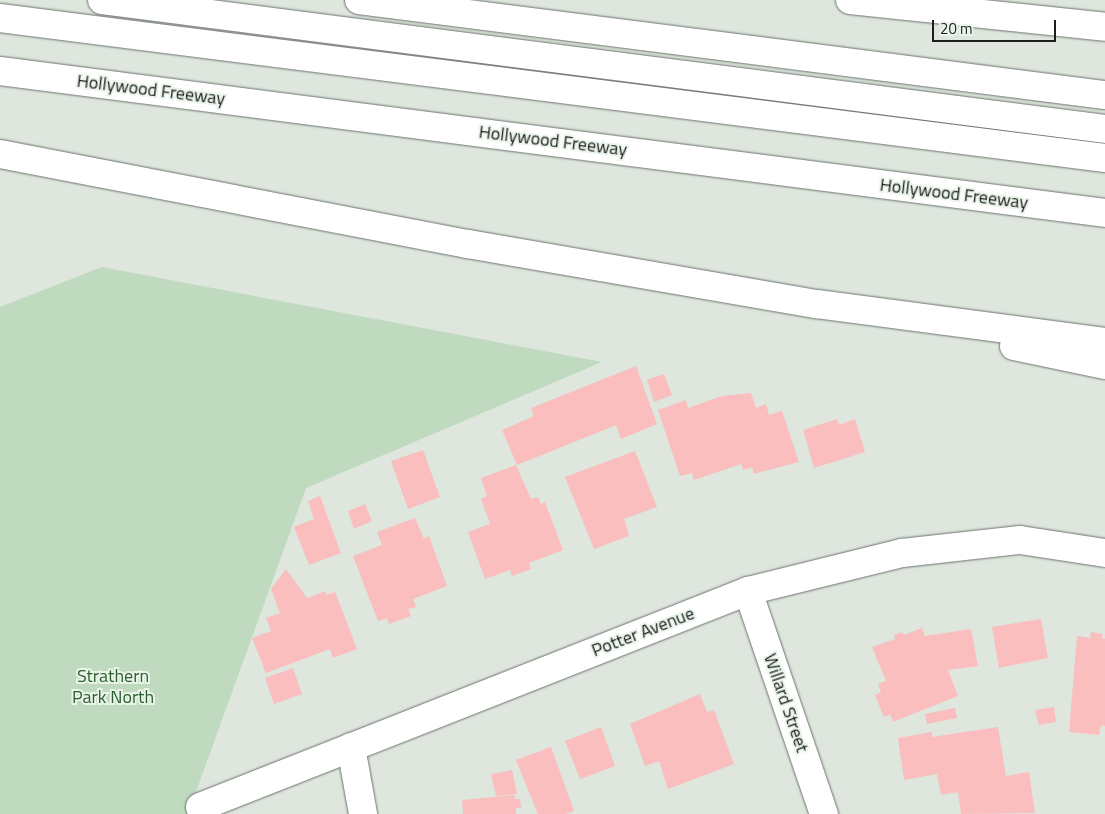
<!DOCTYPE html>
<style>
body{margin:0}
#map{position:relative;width:1105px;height:814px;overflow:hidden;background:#dee6de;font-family:"Titillium Web",sans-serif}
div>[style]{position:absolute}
.green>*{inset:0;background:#bfdabf}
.building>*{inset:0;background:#f9bebd}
.roads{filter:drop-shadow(0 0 1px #6c736c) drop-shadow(0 0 1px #6c736c)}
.street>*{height:28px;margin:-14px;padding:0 14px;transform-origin:14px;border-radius:14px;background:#fff}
.highway>*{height:28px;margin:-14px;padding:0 14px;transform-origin:14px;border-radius:14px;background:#fff}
span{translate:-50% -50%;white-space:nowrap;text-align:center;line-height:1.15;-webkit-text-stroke:4px #ebf4eb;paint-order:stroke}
.street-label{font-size:18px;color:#1c1f1c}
.park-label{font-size:18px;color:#295f2d}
.scale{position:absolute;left:932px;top:20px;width:124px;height:22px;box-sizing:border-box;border:2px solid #1c1f1c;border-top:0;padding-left:6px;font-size:15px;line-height:18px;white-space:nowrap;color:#1c1f1c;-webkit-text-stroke:4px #ebf4eb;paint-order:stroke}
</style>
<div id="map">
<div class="green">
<i style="clip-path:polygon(102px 267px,602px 362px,306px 488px,188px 814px,0 814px,0 307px)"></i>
</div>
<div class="building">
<i style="clip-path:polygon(636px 366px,657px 424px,621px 439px,616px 425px,517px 465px,502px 430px,534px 416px,531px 408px)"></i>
<i style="clip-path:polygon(664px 374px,672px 395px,654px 402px,647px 380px)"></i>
<i style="clip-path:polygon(751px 393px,756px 408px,766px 404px,769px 415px,782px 411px,799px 462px,754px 474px,752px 467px,743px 470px,741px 464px,694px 480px,692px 473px,680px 476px,658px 410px,686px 400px,688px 408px,722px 396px)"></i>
<i style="clip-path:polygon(837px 419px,839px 425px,855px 419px,865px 452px,814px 468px,803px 430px)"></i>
<i style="clip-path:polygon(423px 450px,440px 497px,408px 509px,391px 461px)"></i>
<i style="clip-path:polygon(635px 451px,657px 507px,624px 519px,629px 536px,594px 549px,565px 477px)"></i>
<i style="clip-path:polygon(516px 465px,531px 499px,538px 497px,541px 504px,545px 502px,563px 550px,529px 563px,531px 569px,512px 576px,510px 570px,485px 579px,468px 532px,490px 524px,481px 499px,487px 496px,481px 478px)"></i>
<i style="clip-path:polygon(320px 496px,341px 553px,309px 565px,294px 527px,314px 519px,308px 501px)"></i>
<i style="clip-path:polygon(365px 504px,372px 521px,354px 529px,348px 511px)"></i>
<i style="clip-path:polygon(415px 518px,424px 539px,429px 536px,447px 586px,413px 599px,416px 607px,408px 609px,411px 616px,389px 624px,387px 618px,378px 621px,353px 556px,382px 545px,377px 532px)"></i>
<i style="clip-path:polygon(286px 569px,307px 598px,326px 591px,327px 595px,335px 592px,357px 649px,333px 658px,330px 649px,266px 673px,252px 638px,271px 631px,266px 618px,280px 613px,271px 589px)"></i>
<i style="clip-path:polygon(1041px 619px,1048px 658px,999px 668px,992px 627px)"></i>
<i style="clip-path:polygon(922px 628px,925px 636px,971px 629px,978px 666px,948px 670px,958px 696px,893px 722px,890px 714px,884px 717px,875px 695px,881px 692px,878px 684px,886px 681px,872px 647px,895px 639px,894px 635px,902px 632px,904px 635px)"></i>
<i style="clip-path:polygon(1091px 632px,1103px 634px,1102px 638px,1105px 639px,1105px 726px,1101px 725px,1099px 735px,1069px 732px,1077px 636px,1090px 638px)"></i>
<i style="clip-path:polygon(293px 668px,302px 694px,274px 704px,265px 678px)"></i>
<i style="clip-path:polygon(700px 694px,707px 712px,714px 710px,734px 764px,668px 789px,659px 761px,645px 766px,630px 724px)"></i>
<i style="clip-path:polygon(1054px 707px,1056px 722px,1039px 725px,1035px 710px)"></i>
<i style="clip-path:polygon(955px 708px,957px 718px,927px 724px,925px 714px)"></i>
<i style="clip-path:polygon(601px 727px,615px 766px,580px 779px,565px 741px)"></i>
<i style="clip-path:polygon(998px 727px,1006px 776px,1029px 772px,1035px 813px,961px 814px,958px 792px,941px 795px,937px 774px,904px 780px,898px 738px,932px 732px,932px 737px)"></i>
<i style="clip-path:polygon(551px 747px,574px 811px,566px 814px,538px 814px,516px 760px)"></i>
<i style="clip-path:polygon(512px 770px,517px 794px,496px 796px,491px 774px)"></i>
<i style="clip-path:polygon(514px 795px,515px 799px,520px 799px,521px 808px,516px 808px,516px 814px,463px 814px,462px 800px)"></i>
</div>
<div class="roads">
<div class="street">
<i style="left:748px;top:591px;width:236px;rotate:71.2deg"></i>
<i style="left:351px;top:747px;width:68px;rotate:79.8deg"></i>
<i style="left:200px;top:807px;width:589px;rotate:-21.51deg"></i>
<i style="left:748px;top:591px;width:159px;rotate:-13.9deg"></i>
<i style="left:902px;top:553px;width:119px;rotate:-6.3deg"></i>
<i style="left:1020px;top:540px;width:86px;rotate:8.7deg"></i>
</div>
<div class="highway">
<i style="left:102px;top:0;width:1011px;rotate:7.33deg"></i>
<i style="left:359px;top:0;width:752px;rotate:7.26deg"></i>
<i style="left:850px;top:0;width:256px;rotate:6deg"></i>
<i style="left:0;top:18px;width:1114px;rotate:7.22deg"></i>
<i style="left:0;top:71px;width:1114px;rotate:7.32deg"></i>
<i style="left:0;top:154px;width:477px;rotate:10.9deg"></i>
<i style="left:468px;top:244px;width:354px;rotate:9.8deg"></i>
<i style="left:817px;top:304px;width:290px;rotate:7.5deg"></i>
<i style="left:1014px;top:346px;width:93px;rotate:11.8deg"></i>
</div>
</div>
<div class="street-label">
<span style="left:151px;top:90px;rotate:7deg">Hollywood Freeway</span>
<span style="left:553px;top:141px;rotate:7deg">Hollywood Freeway</span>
<span style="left:954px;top:194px;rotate:7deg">Hollywood Freeway</span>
<span style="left:643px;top:632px;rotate:-21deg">Potter Avenue</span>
<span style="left:786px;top:703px;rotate:71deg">Willard Street</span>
</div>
<div class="park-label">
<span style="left:113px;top:687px">Strathern<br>Park North</span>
</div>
<div class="scale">20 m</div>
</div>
